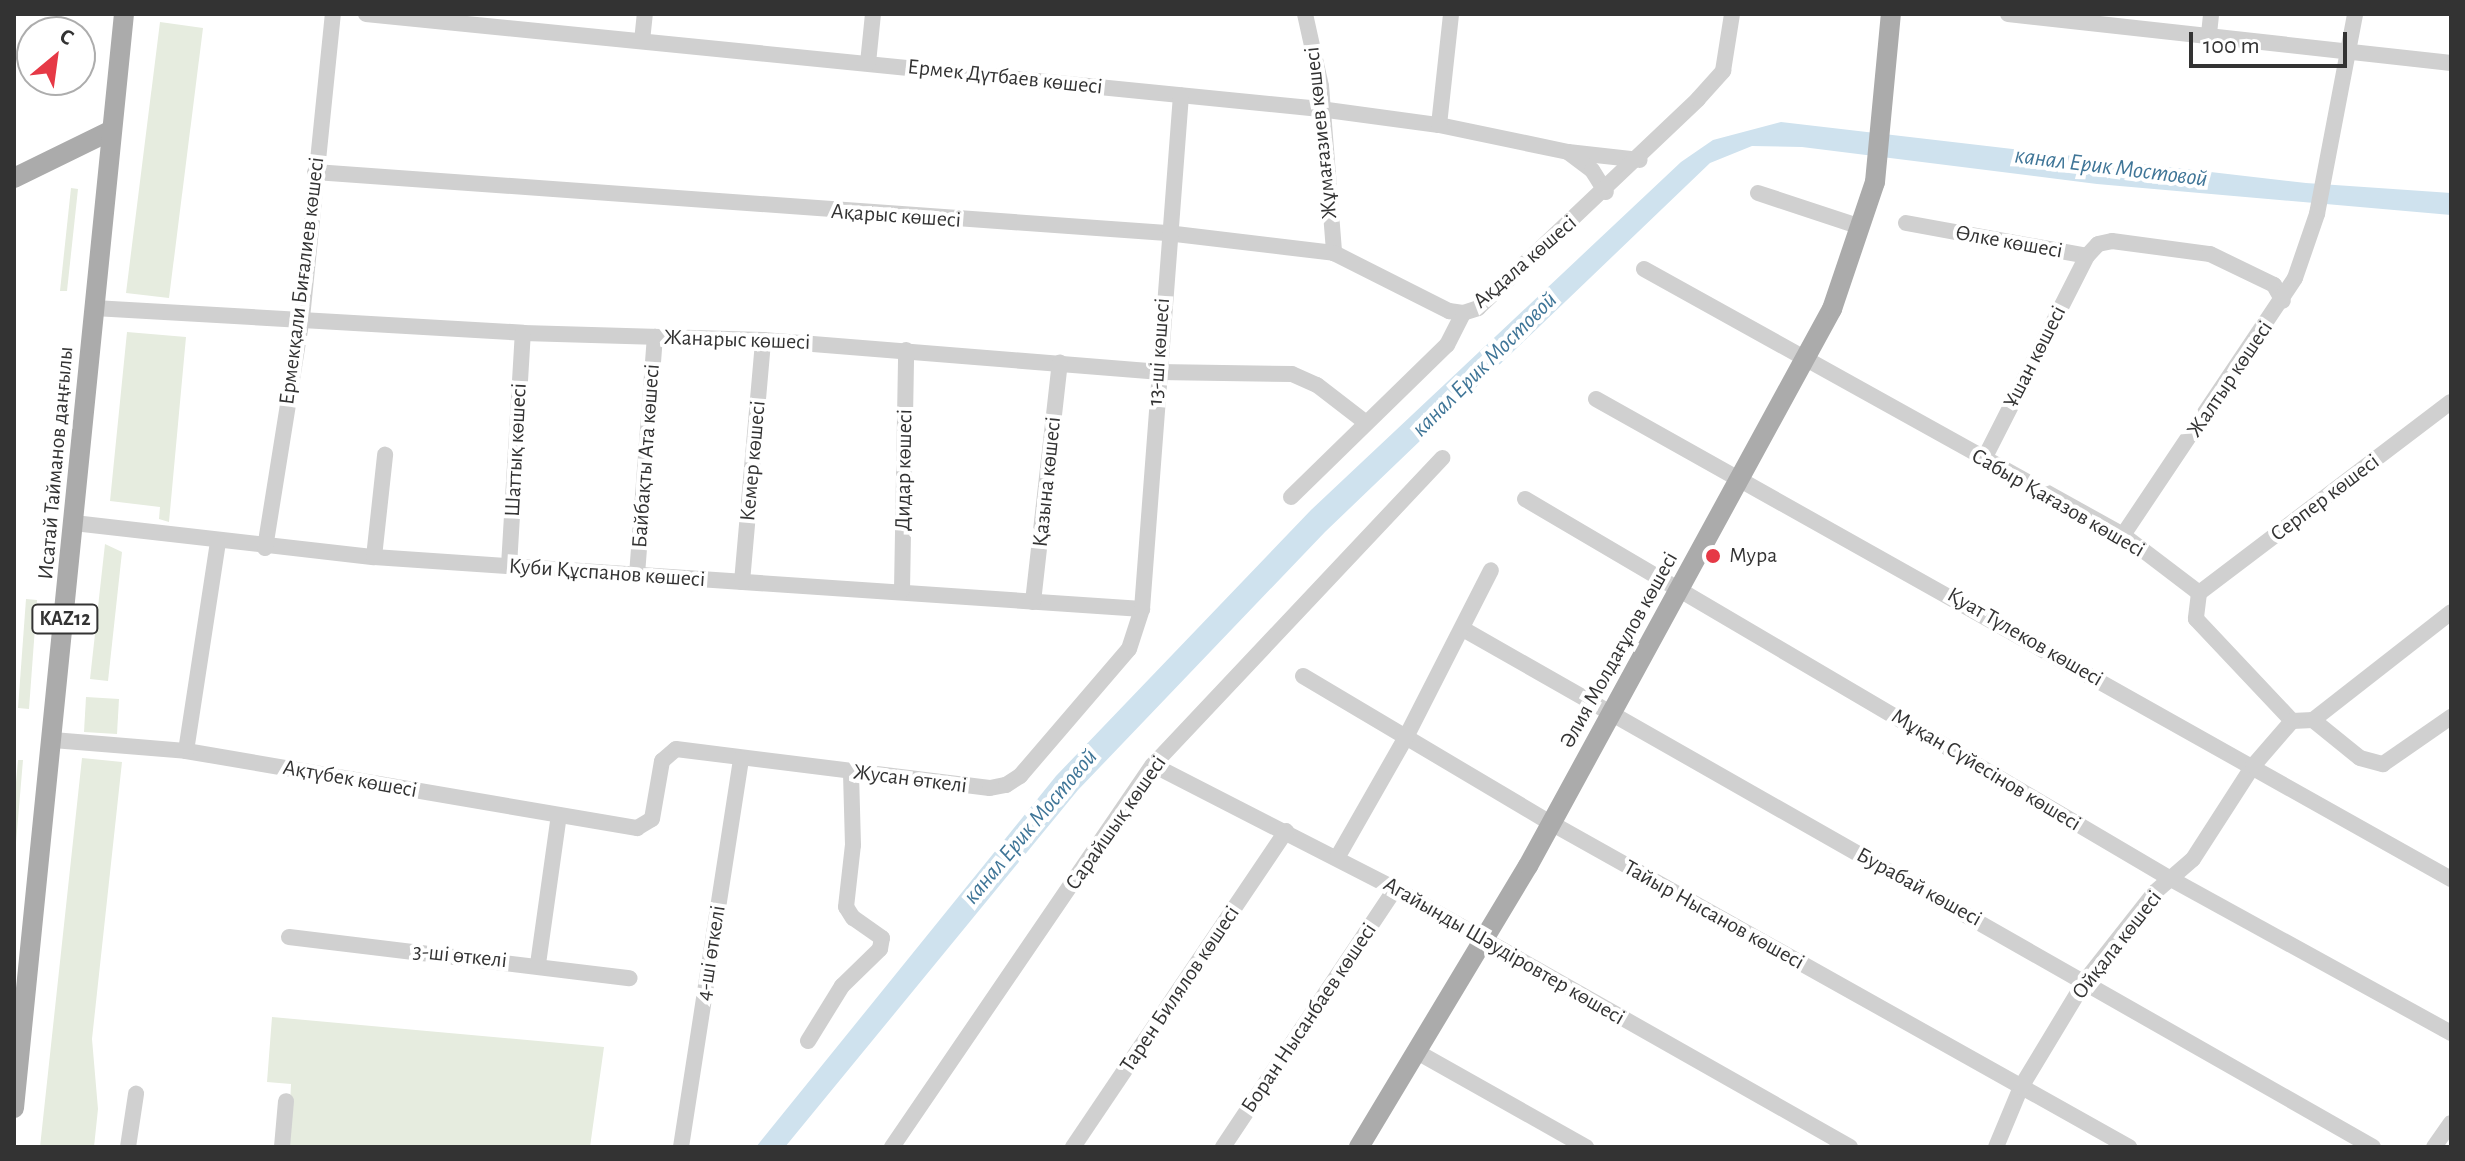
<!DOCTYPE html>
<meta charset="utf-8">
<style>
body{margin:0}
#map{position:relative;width:2465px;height:1161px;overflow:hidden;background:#fff;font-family:"Alegreya Sans",sans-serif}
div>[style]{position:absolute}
.green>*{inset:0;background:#e6ecdf}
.water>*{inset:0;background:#cfe2ee}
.minor>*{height:16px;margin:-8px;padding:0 8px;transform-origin:8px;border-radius:8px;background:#d0d0d0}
.major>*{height:20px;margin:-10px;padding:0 10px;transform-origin:10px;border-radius:10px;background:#ababab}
.dots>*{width:22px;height:22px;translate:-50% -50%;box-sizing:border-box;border:4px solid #fff;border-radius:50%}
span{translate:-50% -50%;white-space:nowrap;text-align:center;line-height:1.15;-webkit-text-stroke:8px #fff;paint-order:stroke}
.shield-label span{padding:2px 6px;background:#fff;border:2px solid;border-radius:6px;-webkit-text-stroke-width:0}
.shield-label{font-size:20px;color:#333;font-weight:700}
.street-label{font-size:22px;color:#333}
.poi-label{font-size:22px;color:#333}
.left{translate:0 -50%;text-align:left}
.water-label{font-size:24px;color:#3f7597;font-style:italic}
.frame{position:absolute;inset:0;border:16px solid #333;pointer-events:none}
.north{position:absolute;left:16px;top:16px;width:80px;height:80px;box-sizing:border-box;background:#fff;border:2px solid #adadad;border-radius:50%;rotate:29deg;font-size:22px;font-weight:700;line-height:32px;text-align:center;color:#333}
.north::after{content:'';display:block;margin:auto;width:28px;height:36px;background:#e63946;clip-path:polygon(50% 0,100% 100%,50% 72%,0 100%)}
.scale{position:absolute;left:2189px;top:32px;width:158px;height:36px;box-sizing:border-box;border:4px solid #333;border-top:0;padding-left:10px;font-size:24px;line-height:28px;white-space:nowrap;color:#333;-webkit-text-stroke:6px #fff;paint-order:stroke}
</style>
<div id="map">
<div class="green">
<i style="clip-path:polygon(160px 22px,203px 28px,169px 298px,126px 293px)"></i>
<i style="clip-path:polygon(71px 188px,78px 189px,67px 291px,60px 291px)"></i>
<i style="clip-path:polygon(127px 332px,186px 337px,169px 522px,159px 519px,160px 507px,110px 501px)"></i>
<i style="clip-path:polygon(105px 544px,122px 552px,108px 681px,90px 679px)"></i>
<i style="clip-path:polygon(26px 599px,37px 600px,29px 709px,18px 708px)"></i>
<i style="clip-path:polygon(86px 697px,119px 699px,117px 734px,84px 732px)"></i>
<i style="clip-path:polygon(82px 758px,122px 762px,92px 1039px,98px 1109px,94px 1147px,40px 1147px)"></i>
<i style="clip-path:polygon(18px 760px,23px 760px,14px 866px,14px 805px)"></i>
<i style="clip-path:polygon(272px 1017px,604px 1047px,590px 1147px,288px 1147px,291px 1084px,267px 1082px)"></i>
</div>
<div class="water">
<i style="clip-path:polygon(1781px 122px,2306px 183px,2451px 193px,2451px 215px,2097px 184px,1802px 147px,1752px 146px,1710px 163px,1325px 532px,1078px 790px,785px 1147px,756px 1147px,1056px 776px,1311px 510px,1681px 162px,1713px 140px)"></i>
</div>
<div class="minor">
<i style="left:366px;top:14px;width:959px;rotate:5.69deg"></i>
<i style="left:1320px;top:109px;width:120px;rotate:7.7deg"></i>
<i style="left:1439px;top:125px;width:132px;rotate:11.8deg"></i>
<i style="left:1568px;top:152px;width:72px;rotate:6.3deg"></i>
<i style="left:1305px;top:14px;width:74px;rotate:77.5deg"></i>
<i style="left:1321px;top:86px;width:168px;rotate:85.5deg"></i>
<i style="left:2008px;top:14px;width:446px;rotate:6.3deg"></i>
<i style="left:2209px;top:34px;width:20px;rotate:-84deg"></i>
<i style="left:642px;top:41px;width:27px;rotate:-84deg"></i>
<i style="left:868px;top:63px;width:49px;rotate:-84.2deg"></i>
<i style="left:1439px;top:125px;width:112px;rotate:-83.8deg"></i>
<i style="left:1568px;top:152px;width:30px;rotate:37deg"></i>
<i style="left:1592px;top:170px;width:26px;rotate:58deg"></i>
<i style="left:315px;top:172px;width:854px;rotate:4.1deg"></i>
<i style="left:1167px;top:233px;width:168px;rotate:6.8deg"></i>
<i style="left:1334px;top:253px;width:129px;rotate:26.8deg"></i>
<i style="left:1449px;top:311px;width:14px;rotate:8deg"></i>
<i style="left:1758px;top:193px;width:108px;rotate:18.3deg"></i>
<i style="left:1906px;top:223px;width:184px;rotate:10.3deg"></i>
<i style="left:2087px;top:256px;width:16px;rotate:-47deg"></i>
<i style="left:2098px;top:244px;width:14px;rotate:-12deg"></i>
<i style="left:2112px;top:241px;width:99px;rotate:7.6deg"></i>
<i style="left:2210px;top:254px;width:71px;rotate:25.8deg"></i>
<i style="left:2274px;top:285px;width:18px;rotate:61deg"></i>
<i style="left:1644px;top:269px;width:548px;rotate:29.04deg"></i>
<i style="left:2123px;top:535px;width:96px;rotate:37.3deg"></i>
<i style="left:2199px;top:593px;width:26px;rotate:97deg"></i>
<i style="left:2196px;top:619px;width:140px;rotate:46.7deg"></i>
<i style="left:2292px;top:721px;width:21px;rotate:-3deg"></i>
<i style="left:2313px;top:720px;width:60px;rotate:39deg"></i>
<i style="left:2360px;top:758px;width:24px;rotate:15deg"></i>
<i style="left:2383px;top:764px;width:83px;rotate:-34.7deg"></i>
<i style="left:94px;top:308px;width:430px;rotate:3.3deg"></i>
<i style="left:523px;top:333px;width:240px;rotate:1.7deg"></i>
<i style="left:763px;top:340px;width:396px;rotate:4.6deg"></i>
<i style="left:1158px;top:372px;width:134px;rotate:0.9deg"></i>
<i style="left:1292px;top:374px;width:27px;rotate:24deg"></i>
<i style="left:1317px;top:385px;width:61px;rotate:37.6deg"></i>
<i style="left:1596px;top:399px;width:981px;rotate:29.31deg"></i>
<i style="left:1984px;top:459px;width:228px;rotate:-63.1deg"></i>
<i style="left:1291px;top:497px;width:218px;rotate:-44.3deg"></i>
<i style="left:1447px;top:345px;width:36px;rotate:-63deg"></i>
<i style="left:1463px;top:313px;width:16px;rotate:-18deg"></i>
<i style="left:1478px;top:308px;width:303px;rotate:-43.5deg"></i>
<i style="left:1698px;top:99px;width:38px;rotate:-48deg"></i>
<i style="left:1723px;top:71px;width:58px;rotate:-81deg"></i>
<i style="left:1525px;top:499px;width:749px;rotate:30.47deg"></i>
<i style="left:2171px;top:879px;width:320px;rotate:28.8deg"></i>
<i style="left:74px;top:523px;width:302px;rotate:6.5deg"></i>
<i style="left:374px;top:557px;width:770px;rotate:3.87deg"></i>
<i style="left:2123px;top:535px;width:309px;rotate:-56.2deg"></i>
<i style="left:2295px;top:278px;width:68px;rotate:-71deg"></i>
<i style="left:2317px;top:214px;width:204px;rotate:-79.2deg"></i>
<i style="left:265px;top:548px;width:233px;rotate:-80.9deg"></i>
<i style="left:302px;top:318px;width:306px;rotate:-84.2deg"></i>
<i style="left:374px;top:557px;width:103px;rotate:-83.8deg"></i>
<i style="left:509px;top:566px;width:233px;rotate:-86.6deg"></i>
<i style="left:637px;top:575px;width:239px;rotate:-85.7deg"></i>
<i style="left:742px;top:582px;width:243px;rotate:-85deg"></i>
<i style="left:902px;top:590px;width:240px;rotate:-89deg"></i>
<i style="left:2199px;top:593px;width:316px;rotate:-37.2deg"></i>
<i style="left:1033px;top:602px;width:241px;rotate:-83.6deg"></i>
<i style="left:1463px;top:629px;width:1047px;rotate:29.65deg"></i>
<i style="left:1303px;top:676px;width:288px;rotate:30.7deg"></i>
<i style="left:1551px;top:823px;width:663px;rotate:29.27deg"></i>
<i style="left:2313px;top:720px;width:175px;rotate:-38deg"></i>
<i style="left:53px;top:740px;width:133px;rotate:4.7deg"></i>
<i style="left:186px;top:751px;width:458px;rotate:9.7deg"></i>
<i style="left:637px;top:828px;width:17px;rotate:-31deg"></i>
<i style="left:652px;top:819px;width:59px;rotate:-80.2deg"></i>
<i style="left:662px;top:761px;width:18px;rotate:-41deg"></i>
<i style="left:676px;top:749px;width:316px;rotate:7.1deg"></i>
<i style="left:990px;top:788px;width:16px;rotate:-11deg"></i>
<i style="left:1006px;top:785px;width:17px;rotate:-33deg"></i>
<i style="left:1020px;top:776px;width:167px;rotate:-49.4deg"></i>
<i style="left:1129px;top:649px;width:42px;rotate:-72deg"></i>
<i style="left:1142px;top:609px;width:515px;rotate:-85.66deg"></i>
<i style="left:186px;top:751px;width:210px;rotate:-81.3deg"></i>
<i style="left:1153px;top:765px;width:272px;rotate:27.1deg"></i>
<i style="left:1395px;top:889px;width:523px;rotate:29.55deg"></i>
<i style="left:1337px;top:858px;width:139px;rotate:-60.3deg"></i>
<i style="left:1406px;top:737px;width:187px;rotate:-63deg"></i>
<i style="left:289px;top:937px;width:343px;rotate:6.9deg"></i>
<i style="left:538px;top:964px;width:150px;rotate:-82deg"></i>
<i style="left:808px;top:1041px;width:65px;rotate:-58.3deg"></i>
<i style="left:842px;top:986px;width:53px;rotate:-44.2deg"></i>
<i style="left:880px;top:949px;width:11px;rotate:-80deg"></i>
<i style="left:882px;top:938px;width:35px;rotate:-145deg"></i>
<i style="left:853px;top:918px;width:13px;rotate:-122deg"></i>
<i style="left:846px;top:907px;width:62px;rotate:-83.6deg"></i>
<i style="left:853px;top:845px;width:73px;rotate:-91.6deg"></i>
<i style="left:1419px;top:1053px;width:192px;rotate:29.4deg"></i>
<i style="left:128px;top:1147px;width:54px;rotate:-81.4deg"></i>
<i style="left:282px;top:1147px;width:46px;rotate:-85deg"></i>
<i style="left:681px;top:1147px;width:393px;rotate:-81.2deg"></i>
<i style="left:892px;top:1147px;width:463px;rotate:-55.7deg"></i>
<i style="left:1153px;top:765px;width:422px;rotate:-46.7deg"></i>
<i style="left:1073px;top:1147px;width:381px;rotate:-56deg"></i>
<i style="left:1223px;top:1147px;width:310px;rotate:-56.3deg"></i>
<i style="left:1996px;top:1147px;width:65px;rotate:-67.4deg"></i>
<i style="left:2021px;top:1087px;width:124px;rotate:-58.9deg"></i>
<i style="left:2085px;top:981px;width:113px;rotate:-51.8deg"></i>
<i style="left:2155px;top:892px;width:50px;rotate:-41deg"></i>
<i style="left:2193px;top:859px;width:111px;rotate:-57.2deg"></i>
<i style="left:2253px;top:766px;width:60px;rotate:-49.1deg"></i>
<i style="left:2434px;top:1147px;width:29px;rotate:-55deg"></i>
</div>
<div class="major">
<i style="left:14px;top:178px;width:107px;rotate:-26.1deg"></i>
<i style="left:14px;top:1108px;width:1100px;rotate:-84.26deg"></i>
<i style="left:1359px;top:1147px;width:328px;rotate:-59deg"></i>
<i style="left:1528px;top:866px;width:635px;rotate:-61.38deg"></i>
<i style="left:1832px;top:309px;width:134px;rotate:-71.3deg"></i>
<i style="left:1875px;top:182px;width:169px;rotate:-84.6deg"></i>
</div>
<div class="dots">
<i style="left:1713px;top:556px;background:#e63946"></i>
</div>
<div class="shield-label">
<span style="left:65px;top:619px">KAZ12</span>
</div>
<div class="street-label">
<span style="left:1005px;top:77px;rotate:6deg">Ермек Дүтбаев көшесi</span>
<span style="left:1321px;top:133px;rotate:-96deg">Жұмағазиев көшесі</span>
<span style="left:896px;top:216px;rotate:4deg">Ақарыс көшесi</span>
<span style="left:2009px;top:242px;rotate:10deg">Өлке көшесі</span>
<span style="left:1525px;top:262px;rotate:-41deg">Ақдала көшесі</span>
<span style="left:302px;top:281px;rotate:-83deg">Ермекқали Биғалиев көшесі</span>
<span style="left:737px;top:340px;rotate:2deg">Жанарыс көшесі</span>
<span style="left:1159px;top:352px;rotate:-86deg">13-ші көшесi</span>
<span style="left:2035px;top:357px;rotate:-63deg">Ұшан көшесі</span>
<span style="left:2230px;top:379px;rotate:-56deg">Жалтыр көшесі</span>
<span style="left:516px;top:450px;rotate:-87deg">Шаттық көшесі</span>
<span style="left:646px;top:456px;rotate:-86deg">Байбақты Ата көшесі</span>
<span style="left:753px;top:461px;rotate:-85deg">Кемер көшесі</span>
<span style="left:56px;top:463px;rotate:-85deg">Исатай Тайманов даңғылы</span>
<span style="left:904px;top:470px;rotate:-89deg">Дидар көшесі</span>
<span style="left:1047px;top:482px;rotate:-84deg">Қазына көшесі</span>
<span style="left:2325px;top:498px;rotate:-37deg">Серпер көшесі</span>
<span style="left:2058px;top:503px;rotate:30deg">Сабыр Қағазов көшесі</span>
<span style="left:607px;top:573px;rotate:4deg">Куби Құспанов көшесi</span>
<span style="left:2025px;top:637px;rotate:30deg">Қуат Түлеков көшесі</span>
<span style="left:1619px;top:650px;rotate:-61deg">Әлия Молдағұлов көшесі</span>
<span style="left:1986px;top:770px;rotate:31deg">Мұқан Сүйесінов көшесі</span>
<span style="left:350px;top:779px;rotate:10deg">Ақтүбек көшесi</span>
<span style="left:910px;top:779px;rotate:7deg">Жусан өткелі</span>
<span style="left:1116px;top:823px;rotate:-55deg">Сарайшық көшесі</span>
<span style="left:1919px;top:887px;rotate:29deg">Бурабай көшесi</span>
<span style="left:1714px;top:915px;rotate:29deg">Тайыр Нысанов көшесi</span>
<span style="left:2117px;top:945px;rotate:-52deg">Ойқала көшесі</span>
<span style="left:1504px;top:951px;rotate:30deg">Агайынды Шәудіровтер көшесi</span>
<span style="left:711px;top:953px;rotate:-81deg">4-шi өткелi</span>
<span style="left:460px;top:956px;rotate:6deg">3-шi өткелi</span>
<span style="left:1180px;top:989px;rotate:-56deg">Тарен Билялов көшесі</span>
<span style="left:1309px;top:1018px;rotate:-56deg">Боран Нысанбаев көшесі</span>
</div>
<div class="poi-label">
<span class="left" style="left:1729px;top:556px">Мура</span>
</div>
<div class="water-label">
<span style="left:2111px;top:168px;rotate:7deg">канал Ерик Мостовой</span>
<span style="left:1485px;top:365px;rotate:-45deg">канал Ерик Мостовой</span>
<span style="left:1031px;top:827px;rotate:-50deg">канал Ерик Мостовой</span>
</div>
<div class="frame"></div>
<div class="north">С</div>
<div class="scale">100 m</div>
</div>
